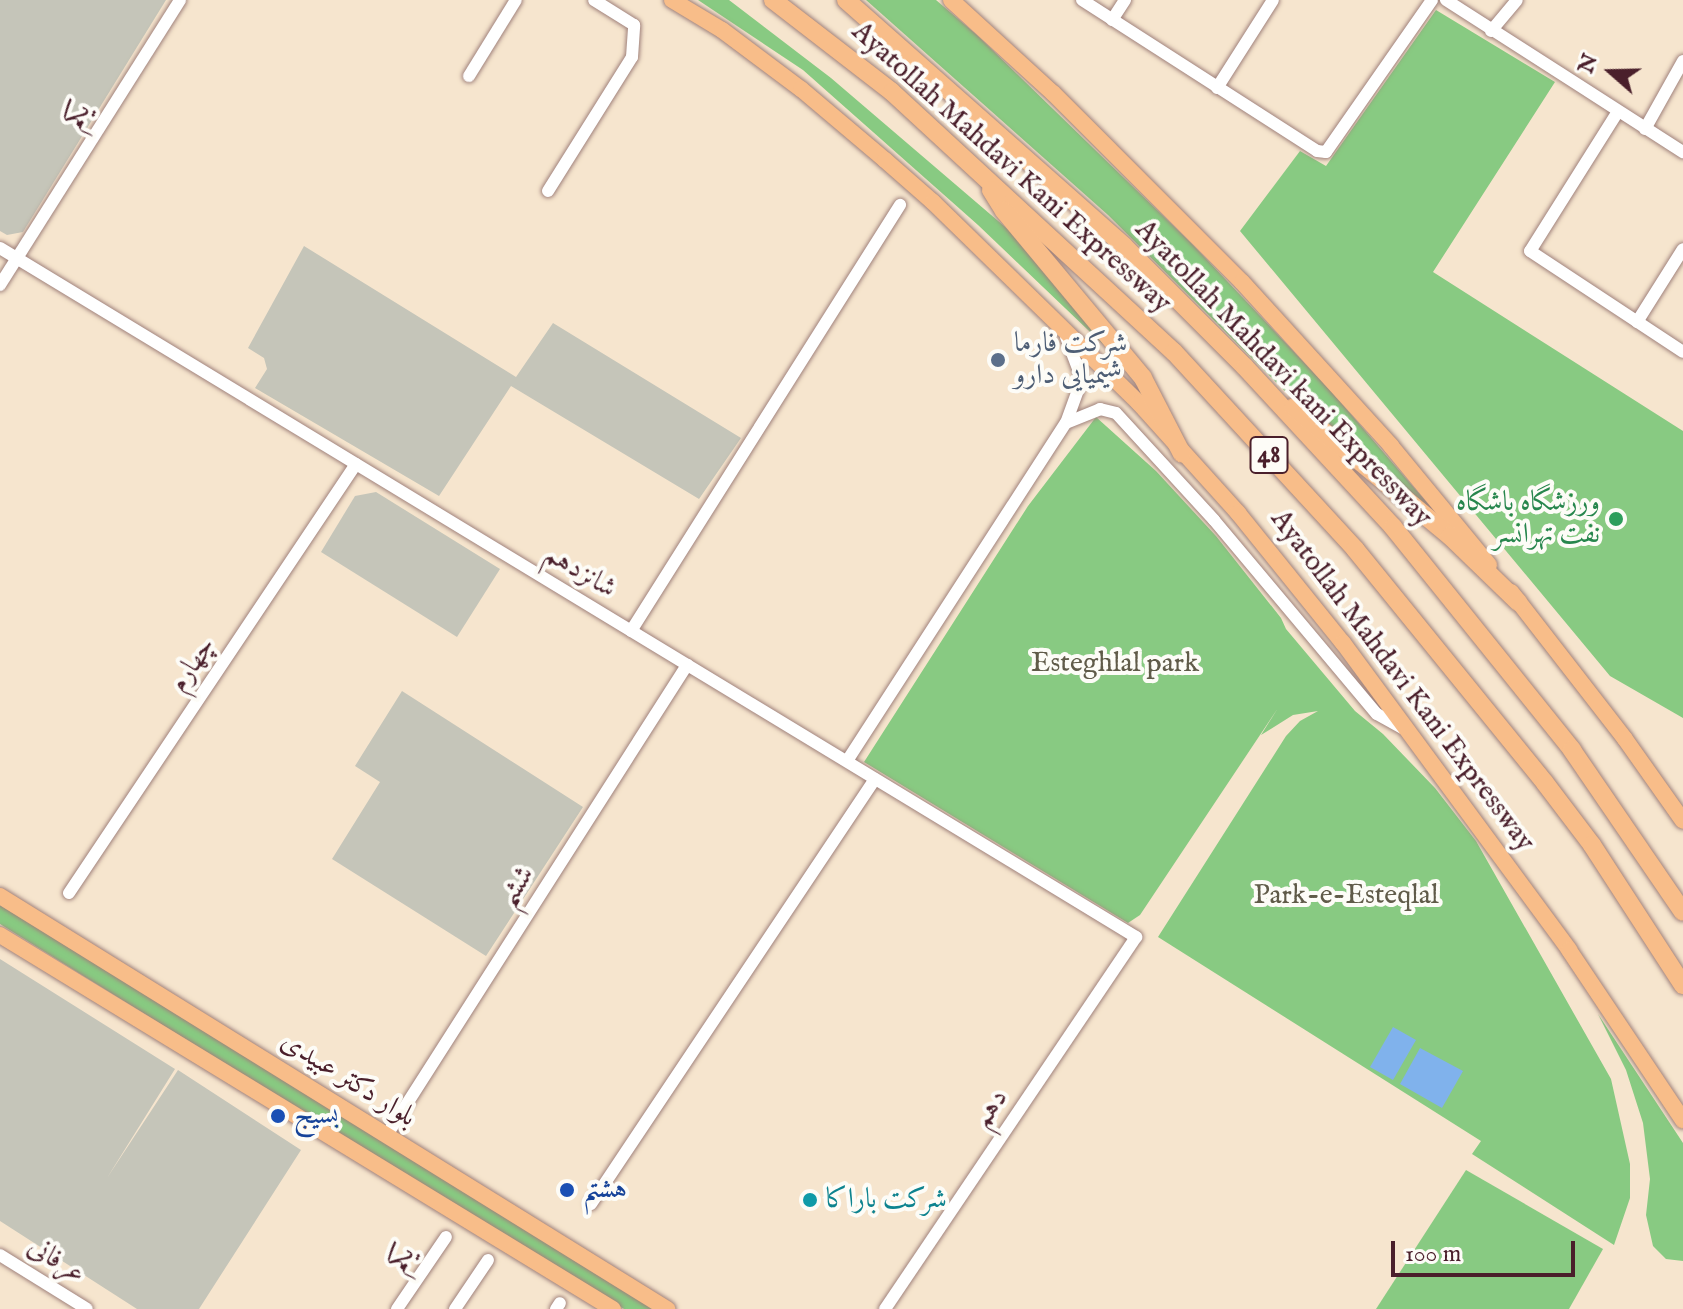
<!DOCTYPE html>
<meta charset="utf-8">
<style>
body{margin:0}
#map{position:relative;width:1683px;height:1309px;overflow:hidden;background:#f6e5ce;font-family:"IM FELL English",Amiri,serif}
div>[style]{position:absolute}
.industrial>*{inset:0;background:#c5c5b9}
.green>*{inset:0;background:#88ca82}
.water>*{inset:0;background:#80b2ec}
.roads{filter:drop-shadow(0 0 2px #a0827c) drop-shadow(0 0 2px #a0827c)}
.minor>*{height:12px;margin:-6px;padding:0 6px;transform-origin:6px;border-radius:6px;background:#fff}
.major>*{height:16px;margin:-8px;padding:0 8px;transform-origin:8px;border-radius:8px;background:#f8bd89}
.highway>*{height:18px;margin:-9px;padding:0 9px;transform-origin:9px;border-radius:9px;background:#f8bd89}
.dots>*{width:22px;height:22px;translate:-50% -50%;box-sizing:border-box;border:4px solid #fdfcf7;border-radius:50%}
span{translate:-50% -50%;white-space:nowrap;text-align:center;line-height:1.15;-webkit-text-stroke:8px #fdfcf7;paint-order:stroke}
.shield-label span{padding:2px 6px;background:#fdfcf7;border:2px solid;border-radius:6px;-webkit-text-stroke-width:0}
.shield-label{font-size:26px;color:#4a1f2b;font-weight:700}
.street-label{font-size:28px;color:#4a1f2b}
.service-label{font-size:28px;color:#4e5e75}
.left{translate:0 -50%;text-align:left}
.leisure-label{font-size:28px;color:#27864d}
.right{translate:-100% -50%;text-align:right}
.park-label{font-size:28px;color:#605b49}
.transit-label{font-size:28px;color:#164399}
.culture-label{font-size:28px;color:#0d838f}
.north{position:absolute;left:1571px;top:32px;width:80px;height:80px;-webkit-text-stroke:6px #fdfcf7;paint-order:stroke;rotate:290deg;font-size:22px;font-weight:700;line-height:32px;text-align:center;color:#4a1f2b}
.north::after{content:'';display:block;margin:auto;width:28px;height:36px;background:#4a1f2b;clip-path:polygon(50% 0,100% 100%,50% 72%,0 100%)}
.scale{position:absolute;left:1391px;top:1241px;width:184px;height:36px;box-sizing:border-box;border:4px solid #4a1f2b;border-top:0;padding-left:10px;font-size:24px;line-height:28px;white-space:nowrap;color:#4a1f2b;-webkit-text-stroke:6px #fdfcf7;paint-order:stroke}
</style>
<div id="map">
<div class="industrial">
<i style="clip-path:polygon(0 0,166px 0,23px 232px,7px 235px,0 231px)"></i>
<i style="clip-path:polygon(304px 246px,516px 377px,553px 323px,741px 438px,699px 499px,511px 386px,439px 496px,255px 388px,267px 369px,264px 358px,248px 348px)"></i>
<i style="clip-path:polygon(376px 492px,500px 569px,457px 637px,321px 552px,355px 496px)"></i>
<i style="clip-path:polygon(402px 691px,583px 807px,486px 956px,332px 859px,380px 782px,355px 766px)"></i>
<i style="clip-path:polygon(0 959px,175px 1069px,107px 1178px,178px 1070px,301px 1150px,199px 1309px,137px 1309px,0 1221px)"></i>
</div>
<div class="green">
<i style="clip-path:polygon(698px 0,729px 0,831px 78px,1011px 232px,1109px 350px,978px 225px,803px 70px)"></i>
<i style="clip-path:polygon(866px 0,936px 0,978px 36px,1193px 245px,1330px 390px,1452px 532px,1308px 414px,1108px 215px)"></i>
<i style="clip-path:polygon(1436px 10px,1555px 82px,1433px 272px,1683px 431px,1683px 718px,1610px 676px,1240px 231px,1300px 151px,1326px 166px)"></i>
<i style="clip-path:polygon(1096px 417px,1156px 471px,1216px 536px,1281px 618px,1286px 629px,1355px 711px,1383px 734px,1435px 788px,1476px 841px,1611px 1079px,1630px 1164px,1630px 1198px,1614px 1245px,1472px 1154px,1481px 1141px,1158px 937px,1286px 736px,1300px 721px,1318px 711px,1293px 715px,1261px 735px,1278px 708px,1140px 915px,1128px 923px,864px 762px,1028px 506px)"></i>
<i style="clip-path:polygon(0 905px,658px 1309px,624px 1309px,354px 1144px,0 924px)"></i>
<i style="clip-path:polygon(1598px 1014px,1683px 1143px,1683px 1261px,1666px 1259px,1653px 1246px,1646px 1215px,1650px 1179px,1643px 1123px,1626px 1070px)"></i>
<i style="clip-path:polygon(1466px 1170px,1603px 1249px,1569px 1309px,1376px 1309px)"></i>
</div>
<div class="water">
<i style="clip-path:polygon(1393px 1027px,1416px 1040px,1393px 1080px,1370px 1067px)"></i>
<i style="clip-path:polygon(1420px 1048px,1463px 1071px,1442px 1108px,1400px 1084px)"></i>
</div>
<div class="roads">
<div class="minor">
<i style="left:1082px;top:0;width:279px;rotate:32.7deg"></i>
<i style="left:1317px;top:151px;width:9px;rotate:6deg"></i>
<i style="left:1326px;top:152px;width:185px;rotate:-55.1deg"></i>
<i style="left:1446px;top:0;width:282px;rotate:32.7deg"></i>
<i style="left:1112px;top:20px;width:24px;rotate:-57deg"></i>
<i style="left:1491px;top:31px;width:40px;rotate:-50deg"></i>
<i style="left:469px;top:76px;width:89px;rotate:-58.3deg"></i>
<i style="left:1217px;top:88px;width:104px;rotate:-57.5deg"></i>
<i style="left:1617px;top:113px;width:163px;rotate:122.2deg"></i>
<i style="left:1530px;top:251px;width:183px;rotate:33.4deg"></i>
<i style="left:1645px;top:129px;width:78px;rotate:-60.8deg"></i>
<i style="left:548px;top:191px;width:158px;rotate:-57.9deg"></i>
<i style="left:632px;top:57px;width:32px;rotate:-86deg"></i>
<i style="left:634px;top:25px;width:47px;rotate:-148deg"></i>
<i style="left:0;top:248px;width:1329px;rotate:31.24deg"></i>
<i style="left:1136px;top:937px;width:449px;rotate:124deg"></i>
<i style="left:0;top:285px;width:337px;rotate:-57.7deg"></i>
<i style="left:1637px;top:322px;width:86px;rotate:-57.8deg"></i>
<i style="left:1066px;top:423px;width:37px;rotate:-22deg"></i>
<i style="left:1100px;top:409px;width:16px;rotate:14deg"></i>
<i style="left:1116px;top:413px;width:145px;rotate:47.5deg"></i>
<i style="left:1214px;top:520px;width:253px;rotate:50deg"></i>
<i style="left:1377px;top:714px;width:33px;rotate:29deg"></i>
<i style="left:631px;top:631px;width:504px;rotate:-57.73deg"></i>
<i style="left:847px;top:761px;width:403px;rotate:-57.1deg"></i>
<i style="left:1066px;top:423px;width:47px;rotate:-70deg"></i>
<i style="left:1082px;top:379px;width:45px;rotate:-110.9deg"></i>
<i style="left:69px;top:893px;width:516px;rotate:-56.22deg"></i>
<i style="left:387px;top:1135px;width:558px;rotate:-57.45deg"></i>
<i style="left:591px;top:1204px;width:511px;rotate:-56.25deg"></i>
<i style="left:0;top:1255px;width:102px;rotate:31.8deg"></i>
<i style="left:397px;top:1309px;width:87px;rotate:-55.8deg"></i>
<i style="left:455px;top:1309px;width:59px;rotate:-56deg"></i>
<i style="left:556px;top:1309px;width:7px;rotate:-56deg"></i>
</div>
<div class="major">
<i style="left:672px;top:0;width:58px;rotate:31deg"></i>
<i style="left:722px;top:30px;width:99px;rotate:36.8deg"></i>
<i style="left:801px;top:89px;width:110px;rotate:40.2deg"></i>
<i style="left:885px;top:160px;width:64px;rotate:41.2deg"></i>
<i style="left:933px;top:202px;width:288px;rotate:44.3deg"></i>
<i style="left:1139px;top:403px;width:148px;rotate:48deg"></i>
<i style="left:1238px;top:513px;width:167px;rotate:51.1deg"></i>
<i style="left:1343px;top:643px;width:381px;rotate:53.6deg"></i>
<i style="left:1569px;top:950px;width:205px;rotate:56.2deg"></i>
<i style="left:951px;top:0;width:138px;rotate:42.4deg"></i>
<i style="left:1053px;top:93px;width:267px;rotate:45deg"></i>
<i style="left:1242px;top:282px;width:222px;rotate:47.7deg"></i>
<i style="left:1391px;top:446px;width:154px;rotate:50.5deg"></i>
<i style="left:1511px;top:592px;width:186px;rotate:52.2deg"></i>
<i style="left:1625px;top:739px;width:100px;rotate:54.7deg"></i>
<i style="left:0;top:896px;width:785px;rotate:31.77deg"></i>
<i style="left:0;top:935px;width:718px;rotate:31.39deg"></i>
</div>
<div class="highway">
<i style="left:773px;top:0;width:150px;rotate:37.7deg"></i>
<i style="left:892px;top:92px;width:384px;rotate:42.7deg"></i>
<i style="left:1174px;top:352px;width:268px;rotate:47.4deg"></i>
<i style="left:1355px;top:549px;width:301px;rotate:50.9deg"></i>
<i style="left:1545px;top:783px;width:78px;rotate:52.8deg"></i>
<i style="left:1592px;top:845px;width:167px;rotate:57deg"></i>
<i style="left:846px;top:0;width:371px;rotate:41.5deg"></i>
<i style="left:1124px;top:246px;width:171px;rotate:45deg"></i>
<i style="left:1245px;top:367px;width:218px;rotate:47.2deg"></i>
<i style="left:1393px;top:527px;width:286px;rotate:51.2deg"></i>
<i style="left:1572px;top:750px;width:196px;rotate:55.6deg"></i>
<i style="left:991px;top:190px;width:25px;rotate:58deg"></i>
<i style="left:1004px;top:211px;width:217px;rotate:50.2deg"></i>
<i style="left:1143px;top:378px;width:85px;rotate:62.8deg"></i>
<i style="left:1294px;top:407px;width:202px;rotate:39.6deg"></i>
<i style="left:1450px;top:536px;width:95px;rotate:44.1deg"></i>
</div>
</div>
<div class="dots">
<i style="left:998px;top:360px;background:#5c6f8a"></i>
<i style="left:1616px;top:519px;background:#2e9e5b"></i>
<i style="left:278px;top:1116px;background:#1a4fb4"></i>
<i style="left:567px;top:1190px;background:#1a4fb4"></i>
<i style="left:810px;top:1200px;background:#0f9aa8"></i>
</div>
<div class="shield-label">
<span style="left:1269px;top:455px">48</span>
</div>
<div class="street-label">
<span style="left:78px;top:116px;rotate:-58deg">یکم</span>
<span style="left:1011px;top:168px;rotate:42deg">Ayatollah Mahdavi Kani Expressway</span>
<span style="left:1283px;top:374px;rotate:46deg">Ayatollah Mahdavi kani Expressway</span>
<span style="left:580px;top:572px;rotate:31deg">شانزدهم</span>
<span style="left:193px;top:665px;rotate:-56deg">چهارم</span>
<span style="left:1402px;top:681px;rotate:53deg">Ayatollah Mahdavi Kani Expressway</span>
<span style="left:517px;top:887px;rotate:-57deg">ششم</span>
<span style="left:348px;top:1080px;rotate:32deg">بلوار دکتر عبیدی</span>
<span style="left:991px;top:1109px;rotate:-56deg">دهم</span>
<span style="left:402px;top:1259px;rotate:-56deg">یکم</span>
<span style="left:56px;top:1261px;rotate:32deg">عرفانی</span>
</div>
<div class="service-label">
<span class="left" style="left:1014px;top:360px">شرکت فارما<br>شیمیایی دارو</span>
</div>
<div class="leisure-label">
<span class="right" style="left:1600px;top:519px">ورزشگاه باشگاه<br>نفت تهرانسر</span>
</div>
<div class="park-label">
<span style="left:1115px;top:664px">Esteghlal park</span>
<span style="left:1346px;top:896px">Park-e-Esteqlal</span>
</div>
<div class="transit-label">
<span class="left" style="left:294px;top:1116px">بسیج</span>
<span class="left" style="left:583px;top:1190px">هشتم</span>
</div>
<div class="culture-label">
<span class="left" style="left:826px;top:1200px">شرکت باراکا</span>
</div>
<div class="north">N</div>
<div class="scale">100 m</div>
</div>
